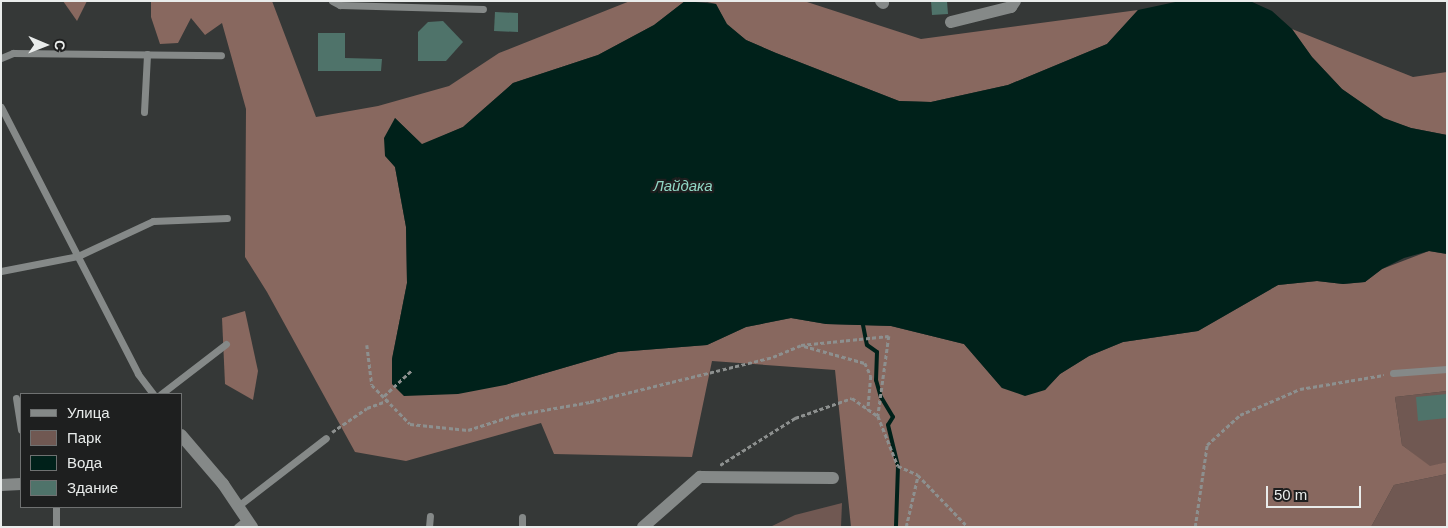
<!DOCTYPE html>
<meta charset="utf-8">
<style>
body{margin:0}
#map{position:relative;width:1448px;height:528px;overflow:hidden;background:#353837;font-family:Helvetica,sans-serif}
div>[style]{position:absolute}
.green>*{inset:0;background:#705852}
.forest>*{inset:0;background:#88685f}
.water>*{inset:0;background:#00211a}
.stream>*{height:4px;margin:-2px;padding:0 2px;transform-origin:2px;border-radius:2px;background:#00211a}
.building>*{inset:0;background:#4f736a}
.path>*{height:2.5px;margin-top:-1.25px;transform-origin:0;background:repeating-linear-gradient(90deg,#8d908f 0 4px,transparent 0 6.5px)}
.service>*{height:7px;margin:-3.5px;padding:0 3.5px;transform-origin:3.5px;border-radius:3.5px;background:#858988}
.minor>*{height:12px;margin:-6px;padding:0 6px;transform-origin:6px;border-radius:6px;background:#858988}
span{translate:-50% -50%;white-space:nowrap;text-align:center;line-height:1.15;-webkit-text-stroke:4.5px #1e1f1f;paint-order:stroke}
.water-label{font-size:15px;color:#91d7c5;font-style:italic}
.frame{position:absolute;inset:0;border:2px solid #e9eceb;pointer-events:none}
.legend{position:absolute;left:20px;top:393px;width:162px;height:115px;box-sizing:border-box;background:#1e1f1f;border:1px solid #6f7171;margin:0;padding:6px 9px;list-style:none;font-size:15px;color:#e9eceb}
.legend li{display:flex;align-items:center;gap:10px;height:25px}
.legend b{width:25px;border:1px solid #6f7171}
.north{position:absolute;left:20px;top:20px;width:50px;height:50px;-webkit-text-stroke:4px #1e1f1f;paint-order:stroke;rotate:91deg;font-size:14px;font-weight:700;line-height:20px;text-align:center;color:#e9eceb}
.north::after{content:'';display:block;margin:auto;width:18px;height:22px;background:#e9eceb;clip-path:polygon(50% 0,100% 100%,50% 72%,0 100%)}
.scale{position:absolute;left:1266px;top:486px;width:95px;height:22px;box-sizing:border-box;border:2px solid #e9eceb;border-top:0;padding-left:6px;font-size:15px;line-height:18px;white-space:nowrap;color:#e9eceb;-webkit-text-stroke:4px #1e1f1f;paint-order:stroke}
</style>
<div id="map">
<div class="green">
<i style="clip-path:polygon(1447px 391px,1447px 462px,1430px 467px,1402px 445px,1395px 397px)"></i>
<i style="clip-path:polygon(1447px 474px,1447px 527px,1371px 527px,1394px 485px)"></i>
<i style="clip-path:polygon(842px 503px,841px 527px,770px 527px,795px 515px)"></i>
</div>
<div class="forest">
<i style="clip-path:polygon(63px 1px,87px 1px,77px 21px)"></i>
<i style="clip-path:polygon(151px 1px,272px 1px,316px 117px,378px 106px,449px 86px,499px 53px,630px 1px,685px 1px,654px 25px,598px 55px,513px 83px,463px 127px,422px 145px,395px 118px,386px 156px,395px 167px,406px 227px,407px 283px,392px 359px,392px 383px,505px 385px,618px 352px,707px 345px,746px 327px,791px 318px,826px 324px,891px 326px,964px 344px,1002px 388px,1045px 390px,1060px 374px,1089px 356px,1123px 342px,1198px 331px,1278px 285px,1317px 281px,1343px 284px,1365px 282px,1382px 269px,1429px 251px,1447px 254px,1447px 391px,1395px 397px,1402px 445px,1430px 466px,1447px 462px,1447px 474px,1394px 485px,1371px 527px,851px 527px,835px 370px,712px 361px,692px 457px,554px 454px,541px 423px,406px 461px,355px 452px,267px 292px,245px 257px,246px 109px,222px 23px,205px 35px,191px 18px,178px 43px,160px 44px,151px 17px)"></i>
<i style="clip-path:polygon(703px 1px,804px 1px,921px 39px,1138px 10px,1107px 44px,1008px 85px,931px 102px,899px 101px,776px 53px,746px 40px,726px 24px,716px 4px)"></i>
<i style="clip-path:polygon(1292px 29px,1413px 77px,1447px 72px,1447px 135px,1411px 128px,1384px 119px,1342px 89px,1312px 57px)"></i>
<i style="clip-path:polygon(245px 311px,258px 371px,253px 400px,225px 384px,222px 318px)"></i>
</div>
<div class="water">
<i style="clip-path:polygon(685px 1px,716px 4px,727px 24px,746px 40px,776px 53px,899px 101px,931px 102px,1008px 85px,1107px 44px,1138px 10px,1180px 1px,1250px 1px,1272px 11px,1292px 29px,1312px 57px,1342px 89px,1384px 118px,1411px 128px,1447px 135px,1447px 254px,1429px 251px,1404px 258px,1382px 269px,1365px 282px,1343px 284px,1317px 281px,1278px 285px,1198px 331px,1123px 342px,1089px 356px,1060px 374px,1045px 390px,1025px 396px,1002px 388px,964px 344px,891px 326px,826px 324px,791px 318px,746px 327px,707px 345px,618px 352px,505px 385px,458px 394px,404px 396px,392px 384px,392px 359px,407px 283px,406px 227px,395px 167px,385px 156px,384px 138px,395px 118px,422px 144px,463px 127px,513px 83px,598px 55px,654px 25px)"></i>
</div>
<div class="stream">
<i style="left:863px;top:325px;width:20px;rotate:79deg"></i>
<i style="left:867px;top:345px;width:12px;rotate:35deg"></i>
<i style="left:877px;top:352px;width:28px;rotate:92deg"></i>
<i style="left:876px;top:380px;width:18px;rotate:74deg"></i>
<i style="left:881px;top:397px;width:23px;rotate:59deg"></i>
<i style="left:893px;top:417px;width:9px;rotate:122deg"></i>
<i style="left:888px;top:425px;width:42px;rotate:76.3deg"></i>
<i style="left:898px;top:466px;width:61px;rotate:91.9deg"></i>
</div>
<div class="building">
<i style="clip-path:polygon(931px 1px,947px 1px,948px 14px,932px 15px)"></i>
<i style="clip-path:polygon(495px 12px,518px 13px,518px 32px,494px 31px)"></i>
<i style="clip-path:polygon(443px 21px,463px 42px,446px 61px,418px 61px,418px 32px,428px 22px)"></i>
<i style="clip-path:polygon(318px 33px,345px 33px,345px 58px,382px 59px,381px 71px,318px 71px)"></i>
<i style="clip-path:polygon(1447px 394px,1447px 418px,1418px 421px,1416px 397px)"></i>
</div>
<div class="path">
<i style="left:367px;top:345px;width:40px;rotate:82.9deg"></i>
<i style="left:372px;top:385px;width:54px;rotate:45.7deg"></i>
<i style="left:410px;top:424px;width:58px;rotate:5.9deg"></i>
<i style="left:468px;top:430px;width:49px;rotate:-17.7deg"></i>
<i style="left:515px;top:415px;width:76px;rotate:-9.8deg"></i>
<i style="left:590px;top:402px;width:188px;rotate:-13.8deg"></i>
<i style="left:773px;top:357px;width:30px;rotate:-23deg"></i>
<i style="left:801px;top:345px;width:88px;rotate:-5.8deg"></i>
<i style="left:889px;top:336px;width:81px;rotate:97.8deg"></i>
<i style="left:804px;top:346px;width:63px;rotate:15.6deg"></i>
<i style="left:865px;top:363px;width:14px;rotate:65deg"></i>
<i style="left:871px;top:376px;width:34px;rotate:95deg"></i>
<i style="left:384px;top:396px;width:38px;rotate:-43deg"></i>
<i style="left:332px;top:432px;width:42px;rotate:-34.4deg"></i>
<i style="left:367px;top:408px;width:23px;rotate:-20deg"></i>
<i style="left:720px;top:465px;width:89px;rotate:-32.1deg"></i>
<i style="left:795px;top:418px;width:60px;rotate:-19.3deg"></i>
<i style="left:852px;top:398px;width:32px;rotate:35deg"></i>
<i style="left:878px;top:416px;width:54px;rotate:68.2deg"></i>
<i style="left:898px;top:466px;width:22px;rotate:24deg"></i>
<i style="left:918px;top:475px;width:72px;rotate:46.1deg"></i>
<i style="left:906px;top:527px;width:53px;rotate:-77deg"></i>
<i style="left:1195px;top:527px;width:83px;rotate:-81.7deg"></i>
<i style="left:1207px;top:445px;width:45px;rotate:-42.3deg"></i>
<i style="left:1240px;top:415px;width:65px;rotate:-23.4deg"></i>
<i style="left:1300px;top:389px;width:85px;rotate:-9.5deg"></i>
</div>
<div class="service">
<i style="left:332px;top:1px;width:9px;rotate:27deg"></i>
<i style="left:340px;top:5px;width:143px;rotate:1.6deg"></i>
<i style="left:1px;top:58px;width:13px;rotate:-23deg"></i>
<i style="left:13px;top:53px;width:208px;rotate:0.6deg"></i>
<i style="left:1px;top:107px;width:300px;rotate:62.8deg"></i>
<i style="left:138px;top:374px;width:25px;rotate:53deg"></i>
<i style="left:144px;top:112px;width:58px;rotate:-87deg"></i>
<i style="left:1px;top:271px;width:78px;rotate:-11deg"></i>
<i style="left:78px;top:256px;width:83px;rotate:-25deg"></i>
<i style="left:153px;top:221px;width:74px;rotate:-2.3deg"></i>
<i style="left:1393px;top:373px;width:54px;rotate:-4.2deg"></i>
<i style="left:161px;top:394px;width:82px;rotate:-37.6deg"></i>
<i style="left:16px;top:398px;width:32px;rotate:81deg"></i>
<i style="left:238px;top:506px;width:111px;rotate:-37.7deg"></i>
<i style="left:56px;top:507px;width:20px;rotate:90deg"></i>
<i style="left:522px;top:517px;width:10px;rotate:90deg"></i>
<i style="left:237px;top:527px;width:13px;rotate:-39deg"></i>
<i style="left:429px;top:527px;width:11px;rotate:-85deg"></i>
</div>
<div class="minor">
<i style="left:881px;top:1px;width:3px;rotate:45deg"></i>
<i style="left:951px;top:22px;width:62px;rotate:-14deg"></i>
<i style="left:1011px;top:7px;width:7px;rotate:-56deg"></i>
<i style="left:181px;top:435px;width:65px;rotate:49.4deg"></i>
<i style="left:223px;top:484px;width:52px;rotate:56deg"></i>
<i style="left:1px;top:485px;width:20px;rotate:-3deg"></i>
<i style="left:643px;top:527px;width:76px;rotate:-41.3deg"></i>
<i style="left:700px;top:477px;width:133px;rotate:0.4deg"></i>
</div>
<div class="water-label">
<span style="left:683px;top:186px">Лайдака</span>
</div>
<div class="frame"></div>
<ul class="legend">
<li><b style="height:6px;background:#858988"></b>Улица</li>
<li><b style="height:14px;background:#705852"></b>Парк</li>
<li><b style="height:14px;background:#00211a"></b>Вода</li>
<li><b style="height:14px;background:#4f736a"></b>Здание</li>
</ul>
<div class="north">С</div>
<div class="scale">50 m</div>
</div>
